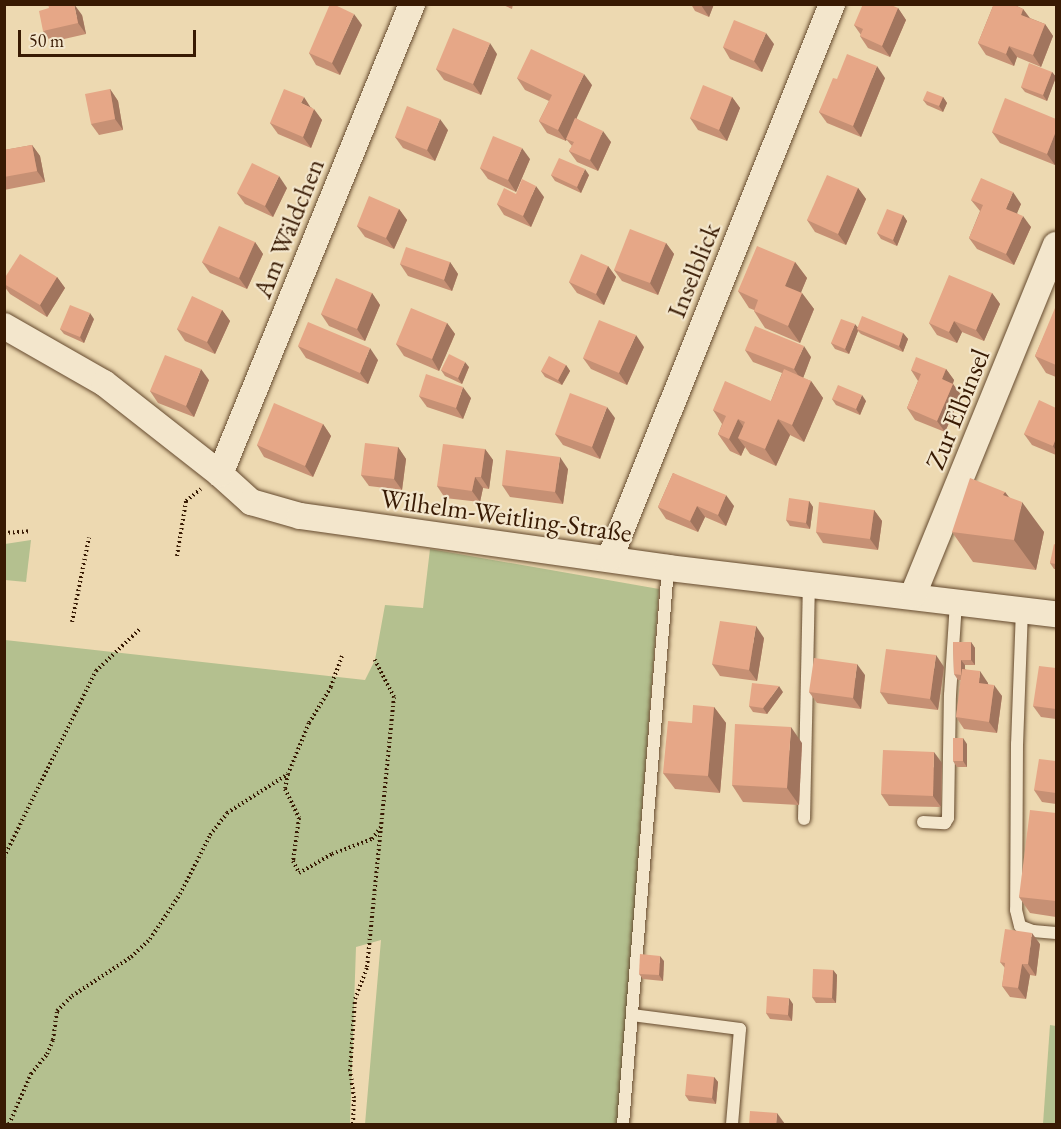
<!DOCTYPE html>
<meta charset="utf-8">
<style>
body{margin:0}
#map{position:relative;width:1061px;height:1129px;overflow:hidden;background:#edd9b1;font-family:"EB Garamond",serif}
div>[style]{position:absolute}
.green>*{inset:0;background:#b4c08f}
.path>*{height:4px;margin-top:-2px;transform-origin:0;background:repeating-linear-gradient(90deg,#381a03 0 1.5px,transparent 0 4.5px)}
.roads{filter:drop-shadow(0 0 2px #654a2e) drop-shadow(0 0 2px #654a2e)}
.service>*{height:12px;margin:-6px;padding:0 6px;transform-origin:6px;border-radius:6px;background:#f3e6cc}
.minor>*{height:26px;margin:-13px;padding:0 13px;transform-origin:13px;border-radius:13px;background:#f3e6cc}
.wall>*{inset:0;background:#c69074}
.shaded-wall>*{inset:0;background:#a1755e}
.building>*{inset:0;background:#e6a787}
span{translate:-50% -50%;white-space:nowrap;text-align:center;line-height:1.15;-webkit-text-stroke:4.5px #f3e6cc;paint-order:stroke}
.street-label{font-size:27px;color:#381a03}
.frame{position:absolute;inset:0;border:6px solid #381a03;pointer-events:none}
.scale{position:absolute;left:18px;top:30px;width:178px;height:27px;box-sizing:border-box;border:3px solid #381a03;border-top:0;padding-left:8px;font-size:18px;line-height:21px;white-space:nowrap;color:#381a03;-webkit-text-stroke:4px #f3e6cc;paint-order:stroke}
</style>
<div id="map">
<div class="green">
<i style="clip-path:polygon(31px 540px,26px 582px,5px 580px,5px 544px)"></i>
<i style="clip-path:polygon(430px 549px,659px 589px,618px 1124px,365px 1124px,381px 940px,356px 947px,350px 1124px,5px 1124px,5px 640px,365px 680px,375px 660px,385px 605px,423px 608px)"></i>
<i style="clip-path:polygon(1050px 1025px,1056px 1026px,1056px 1124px,1043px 1124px)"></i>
</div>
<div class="path">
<i style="left:4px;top:533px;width:26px;rotate:-4deg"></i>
<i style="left:177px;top:556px;width:56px;rotate:-80.7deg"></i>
<i style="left:186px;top:501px;width:19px;rotate:-39deg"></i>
<i style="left:72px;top:622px;width:86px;rotate:-78.6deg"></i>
<i style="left:342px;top:656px;width:33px;rotate:110deg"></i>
<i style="left:331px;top:687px;width:42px;rotate:121.4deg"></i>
<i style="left:309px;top:723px;width:55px;rotate:112.4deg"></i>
<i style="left:288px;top:774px;width:15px;rotate:101deg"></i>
<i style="left:285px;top:789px;width:32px;rotate:64deg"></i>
<i style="left:299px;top:818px;width:43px;rotate:97.9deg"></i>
<i style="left:293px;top:861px;width:13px;rotate:63deg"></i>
<i style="left:299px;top:873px;width:38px;rotate:-30deg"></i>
<i style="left:332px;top:854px;width:43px;rotate:-20.6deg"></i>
<i style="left:372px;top:839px;width:15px;rotate:-53deg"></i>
<i style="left:4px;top:857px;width:208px;rotate:-63.7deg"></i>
<i style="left:96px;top:671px;width:62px;rotate:-43.7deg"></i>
<i style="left:9px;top:1124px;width:55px;rotate:-66.3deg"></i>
<i style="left:31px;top:1074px;width:26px;rotate:-51deg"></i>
<i style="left:47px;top:1054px;width:15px;rotate:-67deg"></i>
<i style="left:53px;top:1040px;width:29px;rotate:-82deg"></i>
<i style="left:57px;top:1011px;width:21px;rotate:-45deg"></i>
<i style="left:72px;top:996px;width:71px;rotate:-33.5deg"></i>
<i style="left:131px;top:957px;width:26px;rotate:-43deg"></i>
<i style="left:150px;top:939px;width:54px;rotate:-56.3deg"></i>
<i style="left:180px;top:894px;width:66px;rotate:-63deg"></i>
<i style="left:210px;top:835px;width:28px;rotate:-52deg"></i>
<i style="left:227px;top:813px;width:72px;rotate:-32.6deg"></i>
<i style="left:353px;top:1124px;width:26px;rotate:-88deg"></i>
<i style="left:354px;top:1098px;width:27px;rotate:-98deg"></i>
<i style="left:350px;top:1071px;width:72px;rotate:-86deg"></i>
<i style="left:355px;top:999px;width:34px;rotate:-69deg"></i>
<i style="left:367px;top:967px;width:271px;rotate:-84.3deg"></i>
<i style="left:394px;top:697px;width:42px;rotate:-117.2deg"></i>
</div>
<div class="roads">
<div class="service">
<i style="left:1022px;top:609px;width:135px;rotate:92.1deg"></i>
<i style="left:1017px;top:744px;width:166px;rotate:90.3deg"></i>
<i style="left:1016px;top:910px;width:16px;rotate:76deg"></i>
<i style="left:1020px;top:926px;width:14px;rotate:21deg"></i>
<i style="left:1033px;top:931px;width:23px;rotate:5deg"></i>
<i style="left:804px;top:819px;width:235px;rotate:-88.8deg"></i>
<i style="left:923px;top:822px;width:22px;rotate:3deg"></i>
<i style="left:945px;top:823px;width:6px;rotate:-59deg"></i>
<i style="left:948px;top:818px;width:123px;rotate:-89.1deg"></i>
<i style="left:950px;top:695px;width:94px;rotate:-86.3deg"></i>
<i style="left:632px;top:1015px;width:109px;rotate:7.4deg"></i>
<i style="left:740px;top:1029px;width:95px;rotate:94.8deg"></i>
<i style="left:623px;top:1124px;width:558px;rotate:-85.37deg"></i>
</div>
<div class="minor">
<i style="left:4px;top:326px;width:115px;rotate:29.7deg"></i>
<i style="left:104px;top:383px;width:147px;rotate:38.1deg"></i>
<i style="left:220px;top:474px;width:42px;rotate:42.1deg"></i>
<i style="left:251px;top:502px;width:51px;rotate:15.9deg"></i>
<i style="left:300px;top:516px;width:372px;rotate:8deg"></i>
<i style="left:668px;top:568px;width:391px;rotate:6.8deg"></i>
<i style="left:220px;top:474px;width:508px;rotate:-67.78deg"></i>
<i style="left:610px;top:558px;width:597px;rotate:-68.16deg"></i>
<i style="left:913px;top:595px;width:378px;rotate:-67.8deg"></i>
</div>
</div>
<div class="wall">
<i style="clip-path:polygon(501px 4px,513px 4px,512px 9px)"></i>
<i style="clip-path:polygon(691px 4px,714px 4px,709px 17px,695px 11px)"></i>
<i style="clip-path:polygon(989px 4px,1013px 4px,1023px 9px,1030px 18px,1045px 24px,1053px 36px,1041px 67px,1017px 57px,1014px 66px,986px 55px,978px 43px,993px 6px)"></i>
<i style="clip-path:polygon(898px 8px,906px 20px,890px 57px,868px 48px,860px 36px,861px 35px,854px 25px)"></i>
<i style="clip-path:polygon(82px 15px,86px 34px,51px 42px,43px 31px)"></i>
<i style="clip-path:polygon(362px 25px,340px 75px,316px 65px,309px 53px)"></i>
<i style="clip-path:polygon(774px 44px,762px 72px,730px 59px,723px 47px)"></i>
<i style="clip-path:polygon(497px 54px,481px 95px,444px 80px,436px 69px)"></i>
<i style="clip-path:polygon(1052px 72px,1056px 77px,1047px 101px,1025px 92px,1021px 87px)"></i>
<i style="clip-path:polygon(517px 78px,592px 85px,576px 118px,611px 142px,598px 171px,577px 162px,569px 151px,572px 146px,566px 139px,566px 141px,547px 133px,539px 121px,549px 101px,525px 90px)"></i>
<i style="clip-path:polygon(885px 78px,861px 137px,827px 123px,819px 112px,837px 79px)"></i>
<i style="clip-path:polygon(110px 89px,118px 101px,123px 130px,99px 135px,91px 124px)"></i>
<i style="clip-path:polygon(732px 97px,740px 108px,727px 141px,698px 130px,690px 118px)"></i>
<i style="clip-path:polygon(943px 97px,947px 103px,943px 112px,927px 105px,923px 100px)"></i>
<i style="clip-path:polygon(311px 107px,322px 120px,311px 148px,278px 134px,270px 123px)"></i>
<i style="clip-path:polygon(1056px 119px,1055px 165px,1000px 143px,992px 132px)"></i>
<i style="clip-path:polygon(448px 130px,435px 161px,403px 148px,395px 137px)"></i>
<i style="clip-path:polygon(32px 145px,40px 156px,45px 182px,4px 190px,4px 150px)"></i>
<i style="clip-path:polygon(530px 159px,516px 192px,488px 179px,480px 168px)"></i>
<i style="clip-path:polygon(551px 175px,589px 175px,581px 193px,555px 181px)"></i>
<i style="clip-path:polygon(287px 188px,273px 217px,245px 204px,237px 193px)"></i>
<i style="clip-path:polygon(858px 188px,866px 199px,846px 245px,815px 232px,807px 220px)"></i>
<i style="clip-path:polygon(516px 194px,544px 197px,531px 227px,504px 215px,497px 204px)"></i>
<i style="clip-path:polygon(971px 200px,1021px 204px,1017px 213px,1031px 227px,1014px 265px,977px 249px,969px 238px,980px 211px)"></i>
<i style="clip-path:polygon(399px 209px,407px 220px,394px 249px,365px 237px,357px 226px)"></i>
<i style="clip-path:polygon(903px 215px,907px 221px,897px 246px,881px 239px,877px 233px)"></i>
<i style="clip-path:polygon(255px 242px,263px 254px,247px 289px,210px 273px,202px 262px)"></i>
<i style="clip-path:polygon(666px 243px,674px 254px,658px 295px,622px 281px,614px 270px)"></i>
<i style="clip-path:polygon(450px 262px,458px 274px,452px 291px,408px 276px,400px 264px)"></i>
<i style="clip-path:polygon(795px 262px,807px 278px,801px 292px,814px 309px,800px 343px,765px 328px,754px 311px,754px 310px,749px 308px,738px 291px)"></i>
<i style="clip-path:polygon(608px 266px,616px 277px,604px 305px,577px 293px,569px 282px)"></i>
<i style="clip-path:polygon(57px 277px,65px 288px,47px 317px,10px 294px,4px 286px,4px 279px)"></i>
<i style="clip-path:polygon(372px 293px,380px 305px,365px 341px,329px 326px,321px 314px)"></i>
<i style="clip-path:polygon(992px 293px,1000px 304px,984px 341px,962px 332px,957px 343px,937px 335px,929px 323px)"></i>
<i style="clip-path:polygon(1056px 309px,1056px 377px,1046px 373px,1035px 356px)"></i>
<i style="clip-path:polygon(222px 310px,230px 321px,215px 354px,185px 341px,177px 329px)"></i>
<i style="clip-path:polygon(94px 319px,84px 343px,64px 334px,60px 329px)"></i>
<i style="clip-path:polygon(447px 323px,455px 334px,439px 371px,404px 356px,396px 344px)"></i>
<i style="clip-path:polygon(857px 327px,903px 333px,908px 339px,903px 352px,861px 334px,858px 331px,849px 354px,835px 349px,831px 343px)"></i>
<i style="clip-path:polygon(298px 346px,378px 360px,368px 384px,306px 358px)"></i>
<i style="clip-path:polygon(644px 347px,627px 385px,591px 369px,583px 358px)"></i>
<i style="clip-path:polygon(745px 350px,811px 357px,803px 378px,811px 381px,823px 398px,804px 442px,790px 435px,776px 466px,750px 454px,745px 447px,741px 456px,730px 451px,718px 434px,722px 424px,713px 410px,771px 401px,782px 373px,753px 362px)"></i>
<i style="clip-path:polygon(566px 365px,570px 371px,562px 385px,545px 377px,541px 371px)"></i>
<i style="clip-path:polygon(469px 367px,462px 384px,445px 376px,441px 370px)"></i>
<i style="clip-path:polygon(946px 369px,954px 380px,953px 384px,961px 395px,945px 432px,915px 420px,907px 408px,918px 381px,911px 370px)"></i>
<i style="clip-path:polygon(209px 380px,194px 417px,158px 403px,150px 391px)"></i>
<i style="clip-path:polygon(419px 396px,471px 398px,463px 419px,427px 407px)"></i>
<i style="clip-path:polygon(832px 399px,866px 401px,860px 415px,836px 405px)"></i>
<i style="clip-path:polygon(1056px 408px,1056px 455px,1032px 445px,1024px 434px)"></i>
<i style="clip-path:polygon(615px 418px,600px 459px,563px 445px,555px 434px)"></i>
<i style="clip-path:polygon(323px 424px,331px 436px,313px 477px,264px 457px,257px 445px)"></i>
<i style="clip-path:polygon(398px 447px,406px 459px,402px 490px,369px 486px,361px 475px)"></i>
<i style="clip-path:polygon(485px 449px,493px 460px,489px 489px,483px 488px,480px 502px,445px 498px,437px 486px)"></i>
<i style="clip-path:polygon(568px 469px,563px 504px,510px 497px,502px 485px)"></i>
<i style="clip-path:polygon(673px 473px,734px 506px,726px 526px,705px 517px,698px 532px,666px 519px,658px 507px)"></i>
<i style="clip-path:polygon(1005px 492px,1009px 497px,1044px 532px,1036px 570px,973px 562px,952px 532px)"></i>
<i style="clip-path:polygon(809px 501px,813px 507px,810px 529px,790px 526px,786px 520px)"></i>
<i style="clip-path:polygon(874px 510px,882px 521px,878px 550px,823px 543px,816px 532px)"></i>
<i style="clip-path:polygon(1056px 545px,1056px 569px,1054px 569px,1050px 563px)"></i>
<i style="clip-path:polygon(764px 638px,757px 681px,720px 676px,712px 664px)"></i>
<i style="clip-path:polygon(953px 642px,971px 642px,975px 648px,975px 665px,965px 665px,965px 669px,988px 683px,988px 684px,1002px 696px,997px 733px,964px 729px,956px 717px,961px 680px,958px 680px,954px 674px)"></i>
<i style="clip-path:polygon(944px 667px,938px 710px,888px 704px,880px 692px)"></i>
<i style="clip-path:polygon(1056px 668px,1056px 719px,1041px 717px,1033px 706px)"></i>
<i style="clip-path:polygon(865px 675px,861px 709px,817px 703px,809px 692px)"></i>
<i style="clip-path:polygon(783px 692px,767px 714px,753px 712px,749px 706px)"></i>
<i style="clip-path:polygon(714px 707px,726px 723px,720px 793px,675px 789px,663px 773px,692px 723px)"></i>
<i style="clip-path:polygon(802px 743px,799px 805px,743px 802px,732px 785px)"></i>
<i style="clip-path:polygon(967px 744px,967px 767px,957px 767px,953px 761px)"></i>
<i style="clip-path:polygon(1056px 761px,1056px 804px,1042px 802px,1034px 790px)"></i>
<i style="clip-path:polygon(942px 763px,941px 807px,889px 806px,881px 794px)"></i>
<i style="clip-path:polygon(1056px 813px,1056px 917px,1030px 913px,1019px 897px)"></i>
<i style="clip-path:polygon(1040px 944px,1036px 976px,1030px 975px,1026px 999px,1010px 997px,1002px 986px,1005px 968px,1000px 962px)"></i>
<i style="clip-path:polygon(664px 961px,663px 981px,643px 979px,639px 974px)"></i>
<i style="clip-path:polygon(833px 970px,837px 975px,836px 1003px,816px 1003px,812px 997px)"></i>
<i style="clip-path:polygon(793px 1004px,792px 1021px,770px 1019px,766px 1013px)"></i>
<i style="clip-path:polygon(714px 1077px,718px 1082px,716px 1104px,689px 1101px,685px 1095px)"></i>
</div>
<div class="shaded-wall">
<i style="clip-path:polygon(74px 4px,82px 15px,86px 34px,78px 23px)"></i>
<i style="clip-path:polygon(701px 4px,714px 4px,709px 17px,701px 5px)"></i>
<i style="clip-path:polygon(898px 8px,906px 20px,890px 57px,882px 46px)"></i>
<i style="clip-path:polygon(1023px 9px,1031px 20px,1021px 15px)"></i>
<i style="clip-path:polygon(354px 14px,362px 25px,340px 75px,332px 63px)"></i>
<i style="clip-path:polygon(1045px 24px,1053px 36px,1041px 67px,1033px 55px)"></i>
<i style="clip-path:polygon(766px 33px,774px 44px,762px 72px,754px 61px)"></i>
<i style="clip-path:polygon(490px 43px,497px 54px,481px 95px,473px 84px)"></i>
<i style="clip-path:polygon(1009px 46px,1017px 57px,1014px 66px,1006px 54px)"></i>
<i style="clip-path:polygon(877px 66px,885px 78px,861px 137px,853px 126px)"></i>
<i style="clip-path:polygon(1052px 72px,1056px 77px,1047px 101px,1043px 95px)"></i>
<i style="clip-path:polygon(584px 74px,592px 85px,566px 141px,558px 130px)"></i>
<i style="clip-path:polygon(110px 89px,118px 101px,123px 130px,115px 119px)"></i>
<i style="clip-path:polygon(304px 97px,311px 108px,301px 103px)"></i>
<i style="clip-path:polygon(732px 97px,740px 108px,727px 141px,719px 130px)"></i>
<i style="clip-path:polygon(943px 97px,947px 103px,943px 112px,939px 106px)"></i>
<i style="clip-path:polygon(314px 109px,322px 120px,311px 148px,303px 137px)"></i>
<i style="clip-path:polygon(440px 119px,448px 130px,435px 161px,427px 150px)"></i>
<i style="clip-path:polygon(603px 131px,611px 142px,598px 171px,590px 160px)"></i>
<i style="clip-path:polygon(1056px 131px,1056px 162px,1055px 165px,1047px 154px)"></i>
<i style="clip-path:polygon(32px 145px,40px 156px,45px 182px,37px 171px)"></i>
<i style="clip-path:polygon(522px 148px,530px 159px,516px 192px,508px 180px)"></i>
<i style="clip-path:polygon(585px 169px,589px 175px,581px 193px,577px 187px)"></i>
<i style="clip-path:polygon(279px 176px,287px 188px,273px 217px,265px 206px)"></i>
<i style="clip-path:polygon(536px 186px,544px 197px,531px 227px,523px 216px)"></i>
<i style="clip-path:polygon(858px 188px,866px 199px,846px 245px,838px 234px)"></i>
<i style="clip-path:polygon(1013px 192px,1021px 204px,1014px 220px,1006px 209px)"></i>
<i style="clip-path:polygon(399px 209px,407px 220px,394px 249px,386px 238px)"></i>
<i style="clip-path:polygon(903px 215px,907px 221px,897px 246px,893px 240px)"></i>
<i style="clip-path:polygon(1023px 216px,1031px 227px,1014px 265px,1006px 254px)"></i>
<i style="clip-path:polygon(255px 242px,263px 254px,247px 289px,239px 278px)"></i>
<i style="clip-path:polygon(666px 243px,674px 254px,658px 295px,650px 283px)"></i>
<i style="clip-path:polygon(450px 262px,458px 274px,452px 291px,444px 280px)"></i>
<i style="clip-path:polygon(795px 262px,807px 278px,797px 302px,785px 286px)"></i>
<i style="clip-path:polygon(608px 266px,616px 277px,604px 305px,596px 294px)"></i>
<i style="clip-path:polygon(57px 277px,65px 288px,47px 317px,40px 305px)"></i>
<i style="clip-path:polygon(372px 293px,380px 305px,365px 341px,357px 329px)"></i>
<i style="clip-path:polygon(802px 293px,814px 309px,800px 343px,788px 326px)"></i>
<i style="clip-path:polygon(992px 293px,1000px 304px,984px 341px,976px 330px)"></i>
<i style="clip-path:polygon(222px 310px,230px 321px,215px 354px,207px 342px)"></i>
<i style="clip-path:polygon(90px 313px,94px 319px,84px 343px,80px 337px)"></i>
<i style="clip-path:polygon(954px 321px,962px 332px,957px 343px,949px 332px)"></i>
<i style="clip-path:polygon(447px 323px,455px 334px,439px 371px,432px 359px)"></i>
<i style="clip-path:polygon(855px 324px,859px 329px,857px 329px,858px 331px,849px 354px,845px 349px)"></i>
<i style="clip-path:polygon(903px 333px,908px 339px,903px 352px,899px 346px)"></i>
<i style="clip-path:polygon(636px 335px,644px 347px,627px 385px,619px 373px)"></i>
<i style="clip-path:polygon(804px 346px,811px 357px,802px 381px,794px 369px)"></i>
<i style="clip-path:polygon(370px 348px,378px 360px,368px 384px,360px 373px)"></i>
<i style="clip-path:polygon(465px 362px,469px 367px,462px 384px,458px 378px)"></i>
<i style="clip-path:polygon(566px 365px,570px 371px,562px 385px,558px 380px)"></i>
<i style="clip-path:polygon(201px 369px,209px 380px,194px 417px,186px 406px)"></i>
<i style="clip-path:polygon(946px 369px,954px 380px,950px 390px,942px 379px)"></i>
<i style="clip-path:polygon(811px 381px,823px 398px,804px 442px,792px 425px)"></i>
<i style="clip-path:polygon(953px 384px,961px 395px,945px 432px,937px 421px)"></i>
<i style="clip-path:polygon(463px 387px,471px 398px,463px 419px,456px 408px)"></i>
<i style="clip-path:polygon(862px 395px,866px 401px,860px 415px,856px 409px)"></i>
<i style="clip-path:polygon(607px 407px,615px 418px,600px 459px,592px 447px)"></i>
<i style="clip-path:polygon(738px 419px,750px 436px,738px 438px,745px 447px,741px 456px,729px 439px)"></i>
<i style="clip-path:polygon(778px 419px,790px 435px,776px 466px,765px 449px)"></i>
<i style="clip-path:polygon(323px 424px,331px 436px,313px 477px,305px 466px)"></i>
<i style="clip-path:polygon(1056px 438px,1056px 451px,1053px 446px)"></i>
<i style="clip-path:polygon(398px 447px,406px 459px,402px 490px,394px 479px)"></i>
<i style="clip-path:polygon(485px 449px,493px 460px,489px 489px,481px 477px)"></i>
<i style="clip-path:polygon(560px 457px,568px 469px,563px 504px,555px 492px)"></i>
<i style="clip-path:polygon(475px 477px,483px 488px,480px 502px,472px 491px)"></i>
<i style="clip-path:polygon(1005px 492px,1020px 513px,1022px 502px,1044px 532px,1036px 570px,1014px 540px,1003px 495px)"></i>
<i style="clip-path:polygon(726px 495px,734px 506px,726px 526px,718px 515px)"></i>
<i style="clip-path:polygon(809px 501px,813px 507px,810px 529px,806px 523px)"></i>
<i style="clip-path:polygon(697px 506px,705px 517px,698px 532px,690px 521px)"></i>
<i style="clip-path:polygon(874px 510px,882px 521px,878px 550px,870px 539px)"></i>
<i style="clip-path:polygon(756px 626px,764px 638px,757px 681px,749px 670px)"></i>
<i style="clip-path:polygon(971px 642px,975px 648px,975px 665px,971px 660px)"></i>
<i style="clip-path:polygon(936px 655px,944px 667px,938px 710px,930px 699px)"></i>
<i style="clip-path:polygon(961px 660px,965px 665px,965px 680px,961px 675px)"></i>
<i style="clip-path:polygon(857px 664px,865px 675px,861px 709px,853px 698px)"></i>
<i style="clip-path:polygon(980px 671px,988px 683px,987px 694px,979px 683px)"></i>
<i style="clip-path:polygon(994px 685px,1002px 696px,997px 733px,989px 722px)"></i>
<i style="clip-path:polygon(779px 686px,783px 692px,767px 714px,763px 708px)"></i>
<i style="clip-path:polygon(714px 707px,726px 723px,720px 793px,708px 776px)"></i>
<i style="clip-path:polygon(791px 727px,802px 743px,799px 805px,787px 788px)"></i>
<i style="clip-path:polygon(963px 738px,967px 744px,967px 767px,963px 761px)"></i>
<i style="clip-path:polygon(934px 752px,942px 763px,941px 807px,933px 796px)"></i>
<i style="clip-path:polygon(1032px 933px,1040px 944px,1036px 976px,1028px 964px)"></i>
<i style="clip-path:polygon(660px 956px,664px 961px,663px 981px,659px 975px)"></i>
<i style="clip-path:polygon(1022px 964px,1030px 975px,1026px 999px,1018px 988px)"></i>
<i style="clip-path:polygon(833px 970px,837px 975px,836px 1003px,832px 998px)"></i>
<i style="clip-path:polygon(789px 998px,793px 1004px,792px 1021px,788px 1015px)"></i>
<i style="clip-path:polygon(714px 1077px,718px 1082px,716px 1104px,712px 1098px)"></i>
<i style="clip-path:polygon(777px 1113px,785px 1124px,785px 1125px,776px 1125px)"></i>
</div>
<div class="building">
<i style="clip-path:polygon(48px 4px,74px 4px,78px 23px,43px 31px,39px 11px,49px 8px)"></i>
<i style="clip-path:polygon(330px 4px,333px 4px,354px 14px,332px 63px,309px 53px)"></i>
<i style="clip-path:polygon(863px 4px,889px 4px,898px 8px,882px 46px,860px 36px,863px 29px,854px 25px)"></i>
<i style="clip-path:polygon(994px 4px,1012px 4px,1023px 9px,1021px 15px,1045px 24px,1033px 55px,1009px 46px,1006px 54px,978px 43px)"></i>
<i style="clip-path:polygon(734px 20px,766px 33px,754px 61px,723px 47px)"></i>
<i style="clip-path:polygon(453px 28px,490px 43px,473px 84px,436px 69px)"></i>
<i style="clip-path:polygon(531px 49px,584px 74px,558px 130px,539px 121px,552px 95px,517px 78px)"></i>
<i style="clip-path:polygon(847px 54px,877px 66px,853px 126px,819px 112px,833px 78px,837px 79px)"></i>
<i style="clip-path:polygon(1029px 63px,1052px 72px,1043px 95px,1021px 87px)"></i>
<i style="clip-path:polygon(703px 85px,732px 97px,719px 130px,690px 118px)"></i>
<i style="clip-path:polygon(110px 89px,115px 119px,91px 124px,85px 94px)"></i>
<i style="clip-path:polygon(284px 89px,304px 97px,301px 103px,314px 109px,303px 137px,270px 123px)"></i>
<i style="clip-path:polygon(927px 91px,943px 97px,939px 106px,923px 100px)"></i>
<i style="clip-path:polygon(1005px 98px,1056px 119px,1056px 131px,1047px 154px,992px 132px)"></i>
<i style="clip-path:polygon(407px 106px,440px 119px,427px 150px,395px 137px)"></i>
<i style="clip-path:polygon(575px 118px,603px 131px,590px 160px,569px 151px,574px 142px,566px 139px)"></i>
<i style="clip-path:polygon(493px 136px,522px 148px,508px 180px,480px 168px)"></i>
<i style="clip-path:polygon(32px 145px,37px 171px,4px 177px,4px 150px)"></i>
<i style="clip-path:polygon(559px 158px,585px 169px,577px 187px,551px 175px)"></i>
<i style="clip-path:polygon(252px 163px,279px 176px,265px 206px,237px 193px)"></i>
<i style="clip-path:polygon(827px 175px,858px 188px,838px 234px,807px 220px)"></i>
<i style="clip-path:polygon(981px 178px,1013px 192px,1006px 209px,1023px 216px,1006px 254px,969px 238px,983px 205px,971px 200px)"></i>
<i style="clip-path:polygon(522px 179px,536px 186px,523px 216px,497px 204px,504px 188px,516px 194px)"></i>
<i style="clip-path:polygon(369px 196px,399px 209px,386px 238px,357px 226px)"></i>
<i style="clip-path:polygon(887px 209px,903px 215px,893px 240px,877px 233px)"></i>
<i style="clip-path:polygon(219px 226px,255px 242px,239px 278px,202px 262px)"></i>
<i style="clip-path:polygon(630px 229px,666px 243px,650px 283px,614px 270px)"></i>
<i style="clip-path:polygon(757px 246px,795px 262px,785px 286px,802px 293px,788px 326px,754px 311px,758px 300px,738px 291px)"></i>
<i style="clip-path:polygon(406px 247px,450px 262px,444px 280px,400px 264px)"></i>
<i style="clip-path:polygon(20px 254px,57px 277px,40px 305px,4px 284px,4px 279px)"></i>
<i style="clip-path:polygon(581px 254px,608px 266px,596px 294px,569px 282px)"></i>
<i style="clip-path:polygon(949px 275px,992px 293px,976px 330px,954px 321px,949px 332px,929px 323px)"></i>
<i style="clip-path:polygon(336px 278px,372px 293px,357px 329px,321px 314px)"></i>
<i style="clip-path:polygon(192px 296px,222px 310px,207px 342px,177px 329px)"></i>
<i style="clip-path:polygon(70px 305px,90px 313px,80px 337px,60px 329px)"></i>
<i style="clip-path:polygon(411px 308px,447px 323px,432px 359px,396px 344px)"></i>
<i style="clip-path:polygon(1055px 308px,1056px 309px,1056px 365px,1035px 356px)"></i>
<i style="clip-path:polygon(862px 316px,903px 333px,899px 346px,857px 329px)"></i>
<i style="clip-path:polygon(841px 319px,855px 324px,845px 349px,831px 343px)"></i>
<i style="clip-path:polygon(599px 320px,636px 335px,619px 373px,583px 358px)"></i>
<i style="clip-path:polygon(308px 322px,370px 348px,360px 373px,298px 346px)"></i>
<i style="clip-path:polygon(755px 326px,804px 346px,794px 369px,745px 350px)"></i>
<i style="clip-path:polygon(449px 354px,465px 362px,458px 378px,441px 370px)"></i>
<i style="clip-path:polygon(165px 355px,201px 369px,186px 406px,150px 391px)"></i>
<i style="clip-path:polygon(549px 356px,566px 365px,558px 380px,541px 371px)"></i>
<i style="clip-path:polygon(916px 357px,946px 369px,942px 379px,953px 384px,937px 421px,907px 408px,921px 374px,911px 370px)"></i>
<i style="clip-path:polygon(784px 369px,811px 381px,792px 425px,778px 419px,765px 449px,738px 438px,745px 422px,738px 419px,729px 439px,718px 434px,726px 416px,713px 410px,725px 381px,771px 401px)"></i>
<i style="clip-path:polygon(426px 374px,463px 387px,456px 408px,419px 396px)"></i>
<i style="clip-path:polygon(838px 385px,862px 395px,856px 409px,832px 399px)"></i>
<i style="clip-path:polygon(570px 393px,607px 407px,592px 447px,555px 434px)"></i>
<i style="clip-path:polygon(1039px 400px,1056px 408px,1056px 438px,1053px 446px,1024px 434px)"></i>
<i style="clip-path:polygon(274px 403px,323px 424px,305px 466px,257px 445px)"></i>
<i style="clip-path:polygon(365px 443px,398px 447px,394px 479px,361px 475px)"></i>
<i style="clip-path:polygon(443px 444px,485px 449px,481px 477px,475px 477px,472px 491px,437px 486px)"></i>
<i style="clip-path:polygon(506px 450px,560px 457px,555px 492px,502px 485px)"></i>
<i style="clip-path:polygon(673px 473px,726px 495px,718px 515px,697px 506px,690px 521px,658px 507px)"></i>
<i style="clip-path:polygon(970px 478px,1005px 492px,1003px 495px,1022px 502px,1014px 540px,952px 532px)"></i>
<i style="clip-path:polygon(789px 498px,809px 501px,806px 523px,786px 520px)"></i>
<i style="clip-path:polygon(819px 502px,874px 510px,870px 539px,816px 532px)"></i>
<i style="clip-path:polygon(1054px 544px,1056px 545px,1056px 564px,1050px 563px)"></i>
<i style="clip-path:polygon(720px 621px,756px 626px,749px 670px,712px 664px)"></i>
<i style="clip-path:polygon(953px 642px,971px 642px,971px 660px,961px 660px,961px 675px,954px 674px)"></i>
<i style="clip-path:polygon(886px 649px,936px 655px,930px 699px,880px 692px)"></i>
<i style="clip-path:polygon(814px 658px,857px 664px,853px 698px,809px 692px)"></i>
<i style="clip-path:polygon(1039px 666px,1056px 668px,1056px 709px,1033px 706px)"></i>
<i style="clip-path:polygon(962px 669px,980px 671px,979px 683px,994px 685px,989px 722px,956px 717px)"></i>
<i style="clip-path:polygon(752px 683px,779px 686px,763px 708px,749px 706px)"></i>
<i style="clip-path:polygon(693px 705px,714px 707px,708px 776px,663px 773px,668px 721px,692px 723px)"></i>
<i style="clip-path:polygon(735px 724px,791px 727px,787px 788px,732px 785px)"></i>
<i style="clip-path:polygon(953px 738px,963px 738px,963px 761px,953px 761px)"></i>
<i style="clip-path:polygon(883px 750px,934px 752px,933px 796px,881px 794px)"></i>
<i style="clip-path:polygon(1039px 759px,1056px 761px,1056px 793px,1034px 790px)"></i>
<i style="clip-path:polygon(1030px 810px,1056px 813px,1056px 901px,1019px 897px)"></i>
<i style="clip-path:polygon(1005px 929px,1032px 933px,1028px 964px,1022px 964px,1018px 988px,1002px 986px,1005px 963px,1000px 962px)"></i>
<i style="clip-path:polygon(640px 954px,660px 956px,659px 975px,639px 974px)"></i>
<i style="clip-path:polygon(813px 969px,833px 970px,832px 998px,812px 997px)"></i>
<i style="clip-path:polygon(767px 996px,789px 998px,788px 1015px,766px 1013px)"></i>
<i style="clip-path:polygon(687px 1074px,714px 1077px,712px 1098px,685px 1095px)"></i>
<i style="clip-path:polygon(750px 1111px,777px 1113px,776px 1125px,749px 1125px)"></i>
</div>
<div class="street-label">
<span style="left:288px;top:228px;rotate:-68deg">Am Wäldchen</span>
<span style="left:693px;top:270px;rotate:-68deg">Inselblick</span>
<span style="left:957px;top:409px;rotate:-68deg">Zur Elbinsel</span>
<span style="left:506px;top:515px;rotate:8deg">Wilhelm-Weitling-Straße</span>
</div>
<div class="frame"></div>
<div class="scale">50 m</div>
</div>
